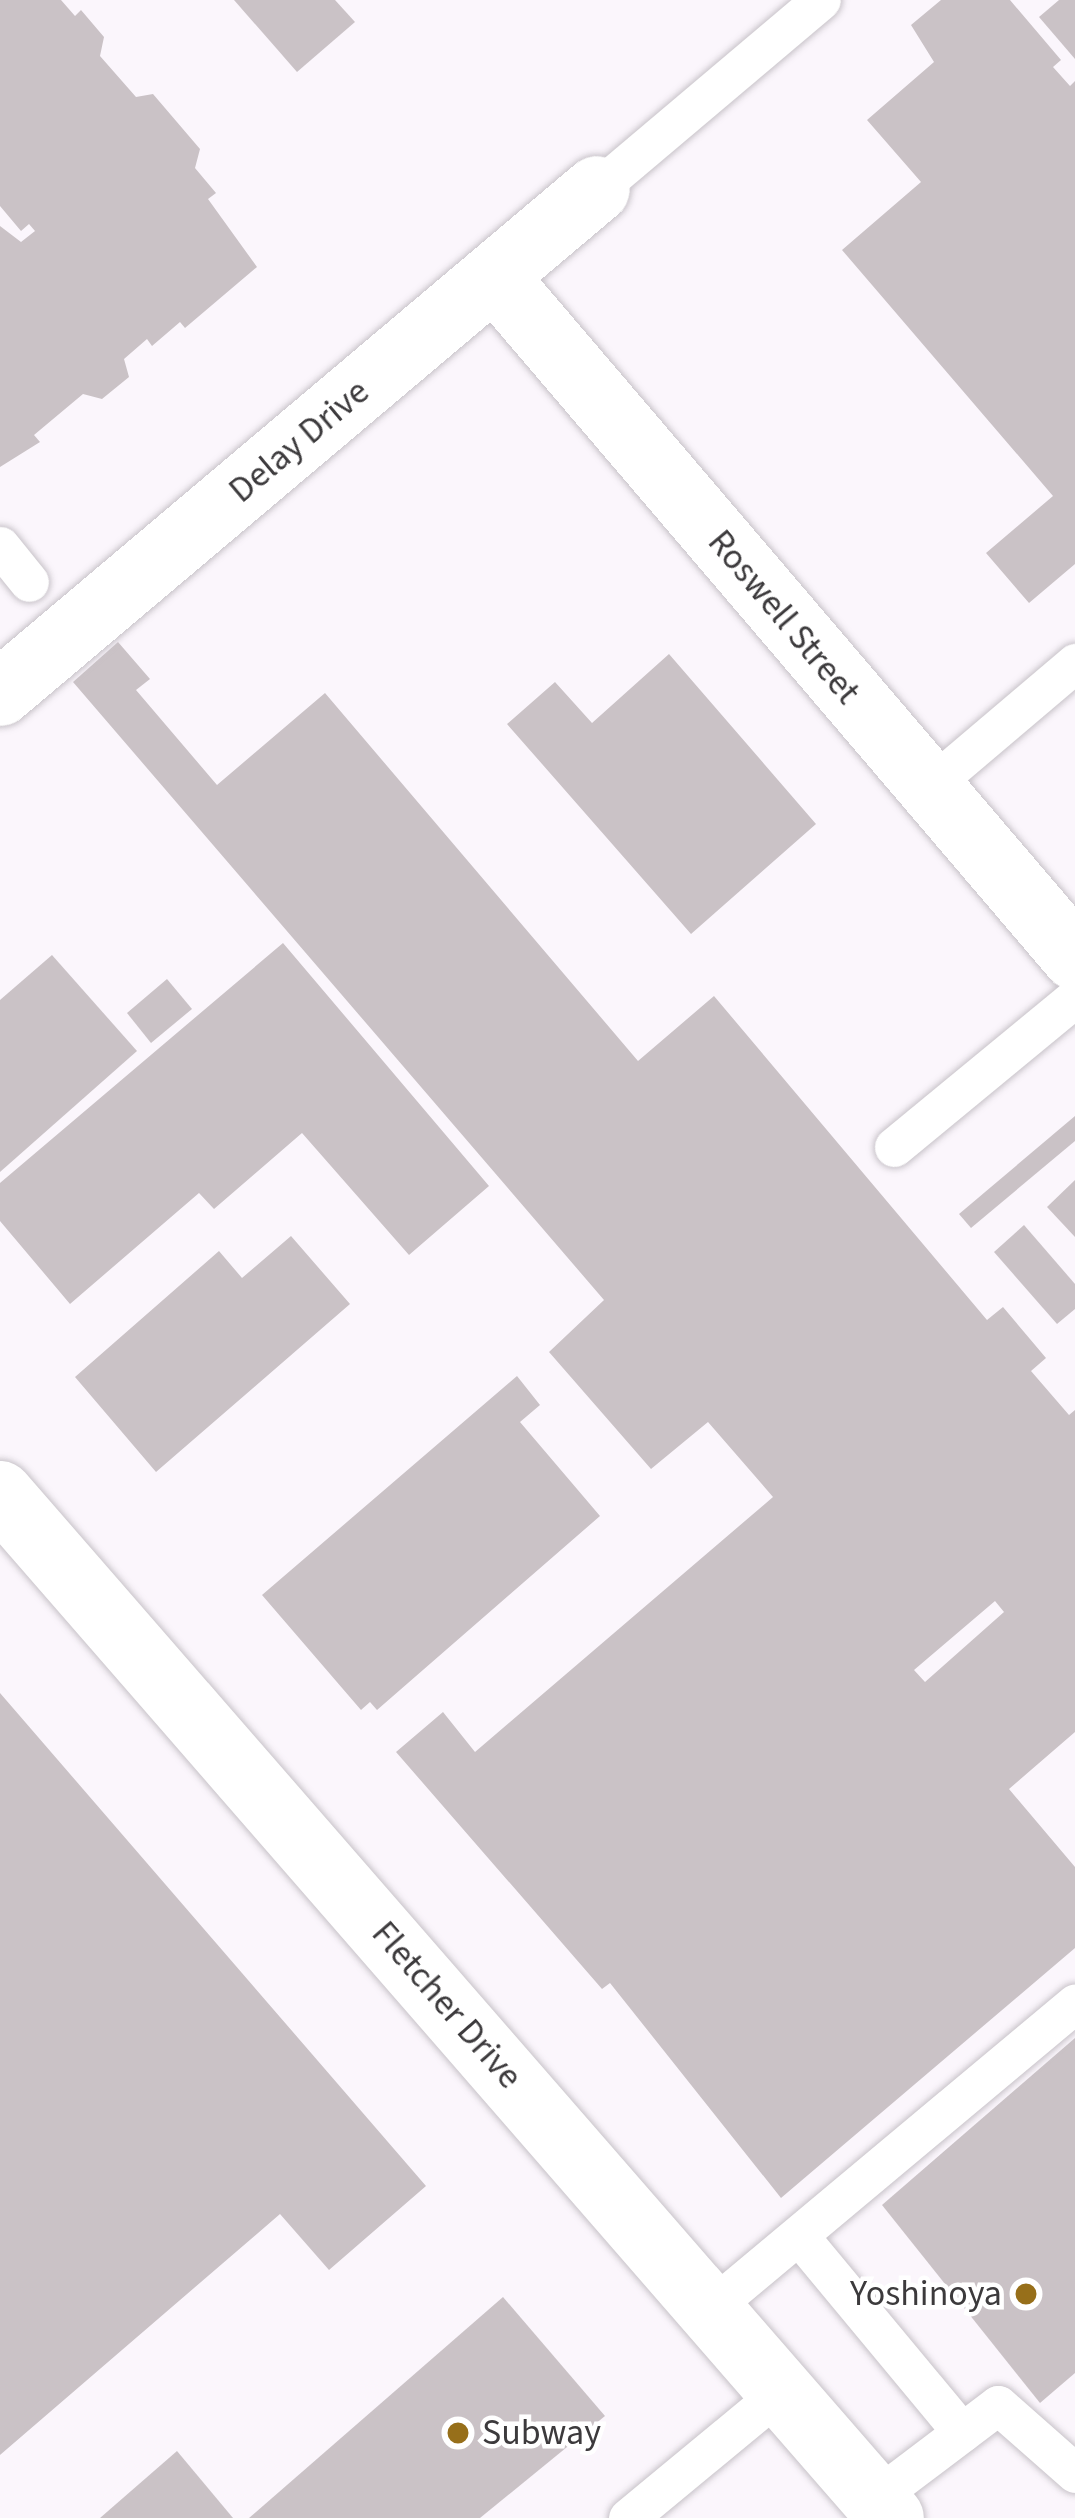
<!DOCTYPE html>
<style>
body{margin:0}
#map{position:relative;width:1075px;height:2518px;overflow:hidden;background:#fbf6fc;font-family:"Source Sans 3",sans-serif}
div>[style]{position:absolute}
.building>*{inset:0;background:#cac2c6}
.roads{filter:drop-shadow(0 0 3px #c8c3c9) drop-shadow(0 0 3px #c8c3c9)}
.service>*{height:39px;margin:-19.5px;padding:0 19.5px;transform-origin:19.5px;border-radius:19.5px;background:#fff}
.minor>*{height:66px;margin:-33px;padding:0 33px;transform-origin:33px;border-radius:33px;background:#fff}
.secondary>*{height:66px;margin:-33px;padding:0 33px;transform-origin:33px;border-radius:33px;background:#fff}
.dots>*{width:33px;height:33px;translate:-50% -50%;box-sizing:border-box;border:6px solid #fff;border-radius:50%}
span{translate:-50% -50%;white-space:nowrap;text-align:center;line-height:1.15;-webkit-text-stroke:9px #fff;paint-order:stroke}
.street-label{font-size:36px;color:#3c3a3c}
.poi-label{font-size:36px;color:#3c3a3c}
.right{translate:-100% -50%;text-align:right}
.left{translate:0 -50%;text-align:left}
</style>
<div id="map">
<div class="building">
<i style="clip-path:polygon(0 0,61px 0,75px 16px,81px 10px,104px 37px,100px 56px,136px 97px,153px 94px,200px 149px,195px 168px,216px 193px,208px 199px,257px 267px,185px 328px,180px 322px,152px 346px,147px 339px,124px 359px,129px 377px,102px 399px,83px 394px,34px 435px,40px 442px,0 467px,0 226px,21px 242px,35px 231px,29px 224px,21px 231px,0 206px)"></i>
<i style="clip-path:polygon(234px 0,335px 0,355px 22px,297px 72px)"></i>
<i style="clip-path:polygon(941px 0,1010px 0,1061px 60px,1053px 67px,1070px 86px,1075px 81px,1075px 564px,1029px 603px,986px 553px,1053px 496px,842px 250px,921px 182px,867px 120px,934px 62px,911px 25px)"></i>
<i style="clip-path:polygon(1059px 0,1075px 0,1075px 59px,1039px 17px)"></i>
<i style="clip-path:polygon(evenodd,118px 642px,150px 679px,136px 690px,217px 785px,325px 693px,638px 1061px,714px 996px,987px 1320px,1003px 1307px,1046px 1358px,1031px 1371px,1069px 1415px,1075px 1410px,1075px 1732px,1009px 1789px,1075px 1867px,1075px 1948px,781px 2198px,610px 1983px,602px 1989px,396px 1752px,443px 1712px,475px 1752px,773px 1497px,708px 1422px,651px 1469px,549px 1352px,604px 1300px,73px 682px,118px 642px,995px 1601px,1004px 1612px,925px 1682px,914px 1670px,995px 1601px)"></i>
<i style="clip-path:polygon(669px 654px,816px 824px,691px 934px,507px 724px,555px 682px,592px 723px)"></i>
<i style="clip-path:polygon(283px 943px,489px 1186px,409px 1255px,302px 1133px,214px 1209px,199px 1193px,70px 1304px,0 1221px,0 1183px)"></i>
<i style="clip-path:polygon(52px 955px,137px 1051px,0 1172px,0 1000px)"></i>
<i style="clip-path:polygon(167px 979px,192px 1009px,151px 1043px,127px 1013px)"></i>
<i style="clip-path:polygon(1075px 1116px,1075px 1141px,971px 1228px,959px 1214px)"></i>
<i style="clip-path:polygon(1075px 1180px,1075px 1237px,1047px 1207px)"></i>
<i style="clip-path:polygon(1024px 1225px,1075px 1284px,1075px 1309px,1057px 1324px,994px 1252px)"></i>
<i style="clip-path:polygon(291px 1236px,350px 1304px,156px 1472px,75px 1377px,219px 1251px,242px 1278px)"></i>
<i style="clip-path:polygon(517px 1376px,540px 1405px,520px 1422px,600px 1516px,377px 1710px,370px 1702px,361px 1710px,262px 1595px)"></i>
<i style="clip-path:polygon(0 1693px,426px 2186px,329px 2270px,280px 2214px,0 2455px)"></i>
<i style="clip-path:polygon(1075px 2038px,1075px 2373px,1040px 2403px,882px 2205px)"></i>
<i style="clip-path:polygon(503px 2297px,605px 2416px,480px 2518px,249px 2518px)"></i>
<i style="clip-path:polygon(177px 2451px,233px 2518px,100px 2518px)"></i>
</div>
<div class="roads">
<div class="service">
<i style="left:597px;top:189px;width:293px;rotate:-40.2deg"></i>
<i style="left:0;top:546px;width:46px;rotate:51.1deg"></i>
<i style="left:929px;top:787px;width:192px;rotate:-40.3deg"></i>
<i style="left:894px;top:1147px;width:234px;rotate:-39.5deg"></i>
<i style="left:799px;top:2236px;width:255px;rotate:50.3deg"></i>
<i style="left:712px;top:2307px;width:473px;rotate:-39.9deg"></i>
<i style="left:875px;top:2498px;width:154px;rotate:-37.1deg"></i>
<i style="left:998px;top:2405px;width:103px;rotate:41.4deg"></i>
<i style="left:628px;top:2518px;width:202px;rotate:-39.6deg"></i>
</div>
<div class="minor">
<i style="left:494px;top:276px;width:895px;rotate:49.53deg"></i>
<i style="left:0;top:693px;width:781px;rotate:-40.17deg"></i>
</div>
<div class="secondary">
<i style="left:0;top:1494px;width:1357px;rotate:48.97deg"></i>
</div>
</div>
<div class="dots">
<i style="left:1026px;top:2294px;background:#976f1a"></i>
<i style="left:458px;top:2433px;background:#976f1a"></i>
</div>
<div class="street-label">
<span style="left:299px;top:441px;rotate:-40deg">Delay Drive</span>
<span style="left:784px;top:617px;rotate:50deg">Roswell Street</span>
<span style="left:447px;top:2005px;rotate:49deg">Fletcher Drive</span>
</div>
<div class="poi-label">
<span class="right" style="left:1002px;top:2294px">Yoshinoya</span>
<span class="left" style="left:482px;top:2433px">Subway</span>
</div>
</div>
